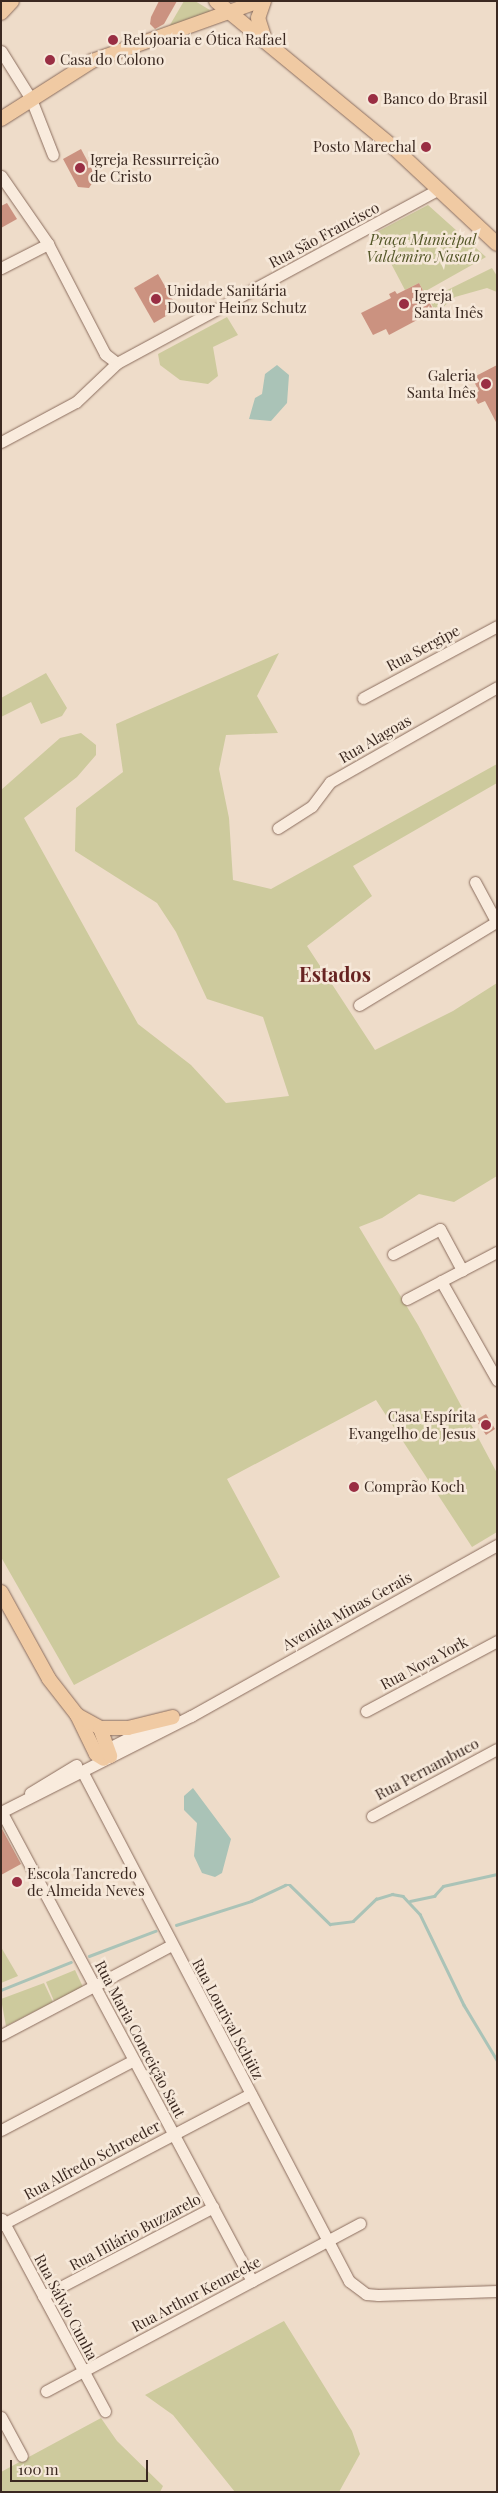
<!DOCTYPE html>
<meta charset="utf-8">
<style>
body{margin:0}
#map{position:relative;width:498px;height:2493px;overflow:hidden;background:#eedcc9;font-family:"Playfair Display",serif}
div>[style]{position:absolute}
.green>*{inset:0;background:#cdca9d}
.water>*{inset:0;background:#aac3b7}
.stream>*{height:2.5px;margin:-1.25px;padding:0 1.25px;transform-origin:1.25px;border-radius:1.25px;background:#aac3b7}
.building>*{inset:0;background:#cb9280}
.roads{filter:drop-shadow(0 0 1px #8b6d5e) drop-shadow(0 0 1px #8b6d5e)}
.minor>*{height:11px;margin:-5.5px;padding:0 5.5px;transform-origin:5.5px;border-radius:5.5px;background:#f9ebdd}
.major>*{height:14px;margin:-7px;padding:0 7px;transform-origin:7px;border-radius:7px;background:#f0caa3}
.dots>*{width:14px;height:14px;translate:-50% -50%;box-sizing:border-box;border:2px solid #f6e8d9;border-radius:50%}
span{translate:-50% -50%;white-space:nowrap;text-align:center;line-height:1.15;-webkit-text-stroke:5px #f6e8d9;paint-order:stroke}
.poi-label{font-size:15px;color:#3b2921}
.left{translate:0 -50%;text-align:left}
.right{translate:-100% -50%;text-align:right}
.street-label{font-size:15px;color:#3b2921}
.park-label{font-size:15px;color:#545728;font-style:italic}
.district-label{font-size:20px;color:#672321;font-weight:700}
.frame{position:absolute;inset:0;border:2px solid #3b2921;pointer-events:none}
.scale{position:absolute;left:10px;top:2460px;width:138px;height:22px;box-sizing:border-box;border:2px solid #3b2921;border-top:0;padding-left:6px;font-size:15px;line-height:18px;white-space:nowrap;color:#3b2921;-webkit-text-stroke:4px #f6e8d9;paint-order:stroke}
</style>
<div id="map">
<div class="green">
<i style="clip-path:polygon(184px 1px,195px 1px,218px 15px,167px 30px)"></i>
<i style="clip-path:polygon(428px 205px,486px 257px,424px 292px,419px 283px,405px 290px,375px 233px)"></i>
<i style="clip-path:polygon(492px 268px,497px 276px,497px 292px,487px 288px,455px 297px,436px 313px,429px 299px)"></i>
<i style="clip-path:polygon(227px 317px,238px 335px,213px 347px,218px 376px,208px 384px,180px 380px,160px 365px,158px 354px)"></i>
<i style="clip-path:polygon(279px 653px,257px 696px,278px 733px,226px 735px,219px 769px,229px 818px,233px 880px,271px 889px,497px 764px,497px 783px,353px 866px,372px 896px,307px 946px,375px 1050px,453px 1011px,497px 983px,497px 1176px,454px 1202px,419px 1194px,382px 1218px,359px 1227px,418px 1325px,497px 1473px,497px 1532px,472px 1547px,376px 1400px,227px 1479px,280px 1577px,74px 1685px,1px 1557px,1px 790px,60px 738px,81px 733px,96px 745px,96px 755px,77px 777px,24px 818px,138px 1024px,191px 1065px,226px 1103px,289px 1096px,263px 1017px,207px 999px,176px 932px,157px 903px,75px 851px,76px 808px,123px 772px,116px 724px)"></i>
<i style="clip-path:polygon(46px 673px,67px 708px,62px 716px,41px 724px,31px 702px,1px 717px,1px 698px)"></i>
<i style="clip-path:polygon(1px 1947px,18px 1976px,1px 1983px)"></i>
<i style="clip-path:polygon(75px 1970px,83px 1987px,54px 2001px,46px 1982px)"></i>
<i style="clip-path:polygon(44px 1983px,53px 2002px,6px 2026px,1px 1999px)"></i>
<i style="clip-path:polygon(284px 2321px,352px 2431px,360px 2454px,339px 2492px,235px 2492px,173px 2415px,145px 2395px)"></i>
<i style="clip-path:polygon(101px 2418px,117px 2441px,163px 2486px,160px 2492px,1px 2492px,1px 2472px)"></i>
</div>
<div class="water">
<i style="clip-path:polygon(277px 365px,289px 375px,287px 403px,271px 421px,249px 419px,255px 398px,262px 394px,265px 374px)"></i>
<i style="clip-path:polygon(193px 1788px,231px 1839px,222px 1873px,215px 1877px,202px 1873px,194px 1856px,197px 1823px,184px 1810px,184px 1796px)"></i>
</div>
<div class="stream">
<i style="left:410px;top:1901px;width:25px;rotate:-12deg"></i>
<i style="left:434px;top:1896px;width:13px;rotate:-48deg"></i>
<i style="left:443px;top:1886px;width:55px;rotate:-12.5deg"></i>
<i style="left:176px;top:1925px;width:79px;rotate:-17.7deg"></i>
<i style="left:251px;top:1901px;width:38px;rotate:-25deg"></i>
<i style="left:285px;top:1885px;width:5px"></i>
<i style="left:290px;top:1885px;width:56px;rotate:44.3deg"></i>
<i style="left:330px;top:1924px;width:23px;rotate:-7deg"></i>
<i style="left:353px;top:1921px;width:32px;rotate:-44deg"></i>
<i style="left:376px;top:1899px;width:17px;rotate:-17deg"></i>
<i style="left:392px;top:1894px;width:11px;rotate:10deg"></i>
<i style="left:403px;top:1896px;width:25px;rotate:47deg"></i>
<i style="left:420px;top:1914px;width:101px;rotate:64.2deg"></i>
<i style="left:464px;top:2005px;width:64px;rotate:59deg"></i>
<i style="left:89px;top:1956px;width:71px;rotate:-20.7deg"></i>
<i style="left:1px;top:1990px;width:75px;rotate:-21.8deg"></i>
</div>
<div class="building">
<i style="clip-path:polygon(159px 1px,177px 1px,164px 24px,155px 29px,150px 24px,151px 17px)"></i>
<i style="clip-path:polygon(81px 149px,96px 177px,89px 188px,78px 187px,63px 159px)"></i>
<i style="clip-path:polygon(7px 203px,17px 219px,1px 228px,1px 206px)"></i>
<i style="clip-path:polygon(158px 274px,178px 309px,154px 323px,134px 288px)"></i>
<i style="clip-path:polygon(419px 283px,434px 311px,389px 335px,386px 329px,373px 335px,361px 313px,391px 298px,389px 294px,395px 291px,397px 294px)"></i>
<i style="clip-path:polygon(497px 365px,497px 424px,485px 401px,478px 404px,473px 395px,479px 391px,472px 378px)"></i>
<i style="clip-path:polygon(486px 1414px,495px 1429px,486px 1435px,476px 1420px)"></i>
<i style="clip-path:polygon(1px 1827px,21px 1864px,1px 1875px)"></i>
</div>
<div class="roads">
<div class="minor">
<i style="left:1px;top:51px;width:57px;rotate:58deg"></i>
<i style="left:31px;top:99px;width:60px;rotate:68.6deg"></i>
<i style="left:1px;top:176px;width:83px;rotate:55.3deg"></i>
<i style="left:48px;top:244px;width:124px;rotate:62.6deg"></i>
<i style="left:105px;top:354px;width:15px;rotate:37deg"></i>
<i style="left:1px;top:268px;width:53px;rotate:-27.1deg"></i>
<i style="left:1px;top:442px;width:85px;rotate:-28.1deg"></i>
<i style="left:76px;top:402px;width:57px;rotate:-43.6deg"></i>
<i style="left:117px;top:363px;width:366px;rotate:-28.4deg"></i>
<i style="left:363px;top:698px;width:152px;rotate:-28.2deg"></i>
<i style="left:278px;top:828px;width:40px;rotate:-32.9deg"></i>
<i style="left:312px;top:806px;width:30px;rotate:-53deg"></i>
<i style="left:330px;top:782px;width:192px;rotate:-29.6deg"></i>
<i style="left:475px;top:882px;width:47px;rotate:61.8deg"></i>
<i style="left:359px;top:1005px;width:160px;rotate:-31.2deg"></i>
<i style="left:393px;top:1254px;width:53px;rotate:-28deg"></i>
<i style="left:440px;top:1229px;width:47px;rotate:61.8deg"></i>
<i style="left:441px;top:1281px;width:114px;rotate:60.5deg"></i>
<i style="left:407px;top:1299px;width:102px;rotate:-27.6deg"></i>
<i style="left:366px;top:1711px;width:149px;rotate:-28.1deg"></i>
<i style="left:101px;top:1752px;width:57px;rotate:-27deg"></i>
<i style="left:82px;top:1771px;width:576px;rotate:62.37deg"></i>
<i style="left:349px;top:2281px;width:21px;rotate:37deg"></i>
<i style="left:366px;top:2294px;width:12px;rotate:5deg"></i>
<i style="left:378px;top:2295px;width:119px;rotate:-1.9deg"></i>
<i style="left:30px;top:1793px;width:54px;rotate:-31.3deg"></i>
<i style="left:1px;top:1811px;width:533px;rotate:61.9deg"></i>
<i style="left:1px;top:1812px;width:213px;rotate:-26.8deg"></i>
<i style="left:191px;top:1716px;width:351px;rotate:-29.2deg"></i>
<i style="left:372px;top:1816px;width:142px;rotate:-28.2deg"></i>
<i style="left:1px;top:2035px;width:193px;rotate:-27.8deg"></i>
<i style="left:1px;top:2130px;width:150px;rotate:-27.8deg"></i>
<i style="left:2px;top:2219px;width:218px;rotate:61.8deg"></i>
<i style="left:1px;top:2225px;width:282px;rotate:-27.7deg"></i>
<i style="left:43px;top:2296px;width:192px;rotate:-27.6deg"></i>
<i style="left:46px;top:2391px;width:356px;rotate:-28.1deg"></i>
<i style="left:1px;top:2417px;width:44px;rotate:61.7deg"></i>
</div>
<div class="major">
<i style="left:216px;top:1px;width:229px;rotate:39.5deg"></i>
<i style="left:393px;top:147px;width:142px;rotate:43deg"></i>
<i style="left:264px;top:1px;width:18px;rotate:109deg"></i>
<i style="left:258px;top:18px;width:19px;rotate:72deg"></i>
<i style="left:1px;top:13px;width:16px;rotate:-47deg"></i>
<i style="left:1px;top:119px;width:108px;rotate:-32.5deg"></i>
<i style="left:92px;top:61px;width:178px;rotate:-19.7deg"></i>
<i style="left:1px;top:1592px;width:99px;rotate:61.1deg"></i>
<i style="left:49px;top:1679px;width:46px;rotate:52.1deg"></i>
<i style="left:77px;top:1715px;width:43px;rotate:64deg"></i>
<i style="left:96px;top:1754px;width:9px;rotate:32deg"></i>
<i style="left:77px;top:1715px;width:26px;rotate:29deg"></i>
<i style="left:100px;top:1728px;width:28px"></i>
<i style="left:128px;top:1728px;width:46px;rotate:-13.7deg"></i>
<i style="left:100px;top:1728px;width:30px;rotate:70deg"></i>
</div>
</div>
<div class="dots">
<i style="left:113px;top:40px;background:#992e43"></i>
<i style="left:50px;top:60px;background:#992e43"></i>
<i style="left:373px;top:99px;background:#992e43"></i>
<i style="left:426px;top:147px;background:#992e43"></i>
<i style="left:80px;top:168px;background:#992e43"></i>
<i style="left:156px;top:299px;background:#992e43"></i>
<i style="left:404px;top:304px;background:#992e43"></i>
<i style="left:486px;top:384px;background:#992e43"></i>
<i style="left:486px;top:1425px;background:#992e43"></i>
<i style="left:354px;top:1487px;background:#992e43"></i>
<i style="left:17px;top:1882px;background:#992e43"></i>
</div>
<div class="poi-label">
<span class="left" style="left:123px;top:40px">Relojoaria e Ótica Rafael</span>
<span class="left" style="left:60px;top:60px">Casa do Colono</span>
<span class="left" style="left:383px;top:99px">Banco do Brasil</span>
<span class="right" style="left:416px;top:147px">Posto Marechal</span>
<span class="left" style="left:90px;top:168px">Igreja Ressurreição<br>de Cristo</span>
<span class="left" style="left:167px;top:299px">Unidade Sanitária<br>Doutor Heinz Schutz</span>
<span class="left" style="left:414px;top:304px">Igreja<br>Santa Inês</span>
<span class="right" style="left:476px;top:384px">Galeria<br>Santa Inês</span>
<span class="right" style="left:476px;top:1425px">Casa Espírita<br>Evangelho de Jesus</span>
<span class="left" style="left:364px;top:1487px">Comprão Koch</span>
<span class="left" style="left:27px;top:1882px">Escola Tancredo<br>de Almeida Neves</span>
</div>
<div class="street-label">
<span style="left:324px;top:235px;rotate:-28deg">Rua São Francisco</span>
<span style="left:423px;top:648px;rotate:-28deg">Rua Sergipe</span>
<span style="left:375px;top:739px;rotate:-30deg">Rua Alagoas</span>
<span style="left:347px;top:1611px;rotate:-29deg">Avenida Minas Gerais</span>
<span style="left:424px;top:1663px;rotate:-28deg">Rua Nova York</span>
<span style="left:427px;top:1769px;rotate:-28deg">Rua Pernambuco</span>
<span style="left:228px;top:2019px;rotate:62deg">Rua Lourival Schütz</span>
<span style="left:140px;top:2039px;rotate:62deg">Rua Maria Conceição Saut</span>
<span style="left:92px;top:2160px;rotate:-28deg">Rua Alfredo Schroeder</span>
<span style="left:135px;top:2232px;rotate:-28deg">Rua Hilário Buzzarelo</span>
<span style="left:196px;top:2294px;rotate:-28deg">Rua Arthur Keunecke</span>
<span style="left:66px;top:2307px;rotate:62deg">Rua Sálvio Cunha</span>
</div>
<div class="park-label">
<span style="left:423px;top:248px">Praça Municipal<br>Valdemiro Nasato</span>
</div>
<div class="district-label">
<span style="left:335px;top:973px">Estados</span>
</div>
<div class="frame"></div>
<div class="scale">100 m</div>
</div>
